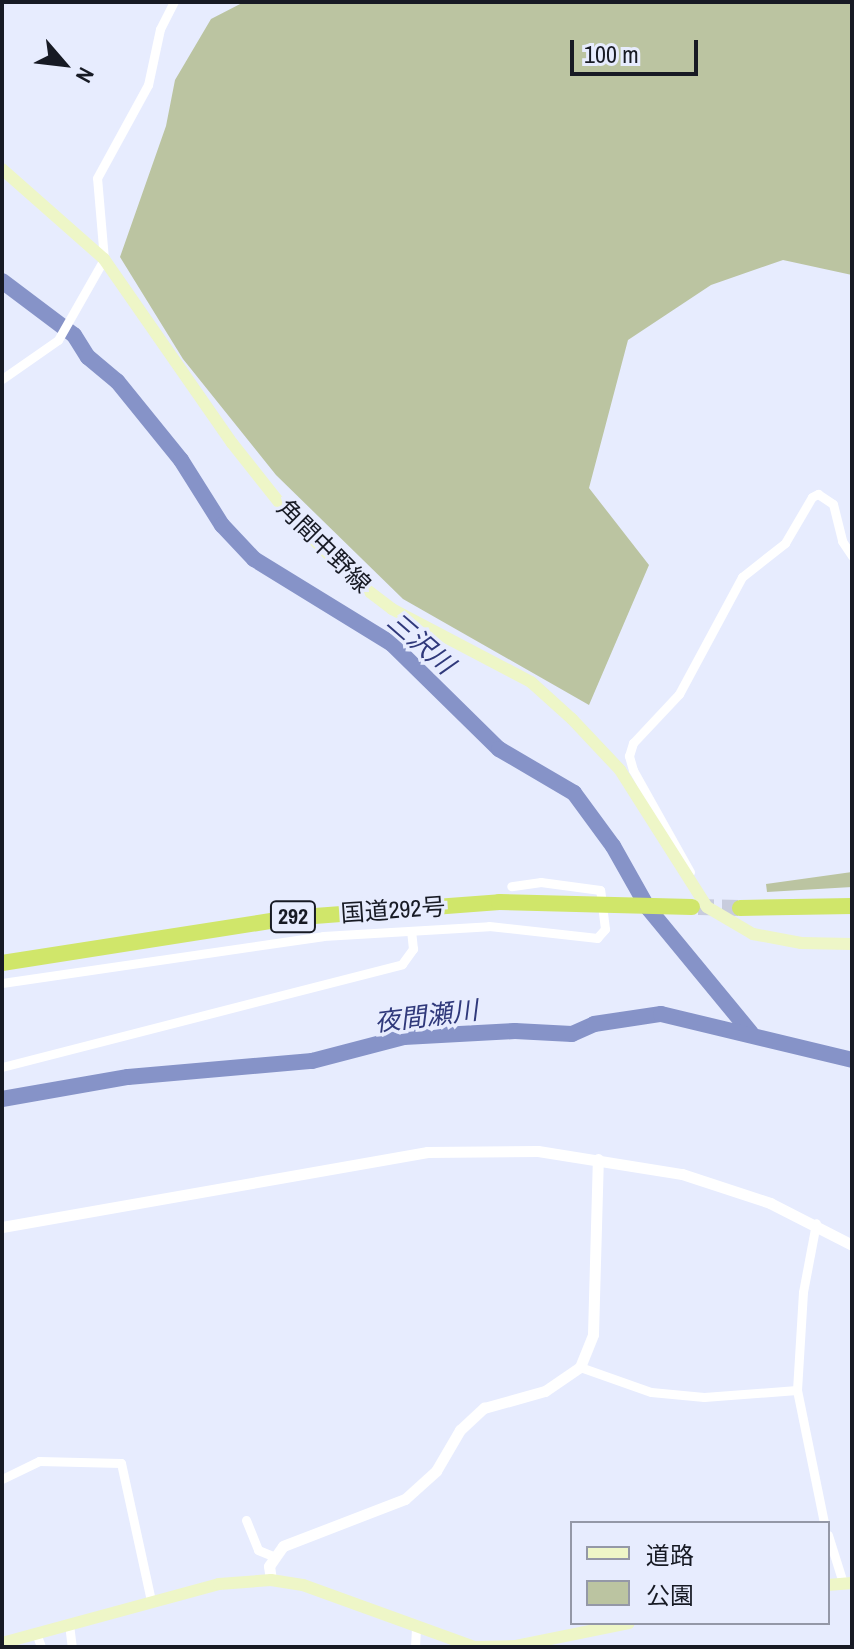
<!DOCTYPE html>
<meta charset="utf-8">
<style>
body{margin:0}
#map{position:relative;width:854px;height:1649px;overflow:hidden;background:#e7ecfe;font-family:"Archivo Narrow","Noto Sans JP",sans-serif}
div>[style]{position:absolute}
.green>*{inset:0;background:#bbc4a1}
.river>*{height:16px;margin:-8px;padding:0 8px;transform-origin:8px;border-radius:8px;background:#8693c8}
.trunk-tunnel>*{height:16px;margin-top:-8px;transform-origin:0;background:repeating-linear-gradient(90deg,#c8ccdd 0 16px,transparent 0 24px)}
.minor>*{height:9px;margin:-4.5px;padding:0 4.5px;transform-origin:4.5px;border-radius:4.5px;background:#fff}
.tertiary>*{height:11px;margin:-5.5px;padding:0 5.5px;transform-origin:5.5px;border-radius:5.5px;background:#fff}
.secondary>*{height:12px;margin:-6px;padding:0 6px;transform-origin:6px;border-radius:6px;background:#eef6c7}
.trunk>*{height:16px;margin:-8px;padding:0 8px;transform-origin:8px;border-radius:8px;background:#d0e66a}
span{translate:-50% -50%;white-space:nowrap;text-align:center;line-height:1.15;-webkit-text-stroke:7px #e7ecfe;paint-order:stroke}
.shield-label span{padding:2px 6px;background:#e7ecfe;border:2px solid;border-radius:6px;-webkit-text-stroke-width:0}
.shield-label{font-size:22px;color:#171a24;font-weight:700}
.street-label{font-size:24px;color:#171a24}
.water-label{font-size:26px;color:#30397b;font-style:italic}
.frame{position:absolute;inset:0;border:4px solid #171a24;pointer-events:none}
.legend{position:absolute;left:570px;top:1521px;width:260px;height:104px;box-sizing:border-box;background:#e7ecfe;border:2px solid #9498a7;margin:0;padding:10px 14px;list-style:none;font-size:24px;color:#171a24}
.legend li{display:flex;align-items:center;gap:16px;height:40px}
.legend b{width:40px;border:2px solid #9498a7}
.north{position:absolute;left:24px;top:24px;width:80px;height:80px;-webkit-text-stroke:6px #e7ecfe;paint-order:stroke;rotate:118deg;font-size:22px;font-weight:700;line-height:32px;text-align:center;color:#171a24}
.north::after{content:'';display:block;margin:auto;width:28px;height:36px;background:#171a24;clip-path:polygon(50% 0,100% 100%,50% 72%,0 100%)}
.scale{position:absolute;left:570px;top:40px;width:128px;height:36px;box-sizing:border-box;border:4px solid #171a24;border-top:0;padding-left:10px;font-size:24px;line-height:28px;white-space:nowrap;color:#171a24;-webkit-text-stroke:6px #e7ecfe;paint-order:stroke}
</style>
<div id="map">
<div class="green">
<i style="clip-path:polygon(244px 2px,852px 2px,852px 275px,783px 260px,711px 285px,628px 340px,589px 488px,649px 565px,589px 705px,403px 599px,276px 475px,183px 359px,120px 257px,166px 126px,175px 80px,211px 19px)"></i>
<i style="clip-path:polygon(852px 872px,852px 887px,767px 892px,766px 884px)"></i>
</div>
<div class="river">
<i style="left:2px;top:281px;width:90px;rotate:36.9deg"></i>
<i style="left:74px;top:335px;width:26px;rotate:58deg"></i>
<i style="left:88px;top:357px;width:38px;rotate:40deg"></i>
<i style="left:117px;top:381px;width:102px;rotate:51deg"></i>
<i style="left:181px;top:460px;width:77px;rotate:57.8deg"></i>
<i style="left:222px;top:525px;width:47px;rotate:46.7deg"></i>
<i style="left:254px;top:559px;width:162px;rotate:31.6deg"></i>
<i style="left:392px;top:644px;width:150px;rotate:44.5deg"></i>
<i style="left:499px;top:749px;width:87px;rotate:30.4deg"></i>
<i style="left:574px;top:793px;width:66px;rotate:53.7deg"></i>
<i style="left:613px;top:846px;width:71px;rotate:60.6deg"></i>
<i style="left:648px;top:908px;width:162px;rotate:50.5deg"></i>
<i style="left:2px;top:1099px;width:128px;rotate:-9.9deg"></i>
<i style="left:128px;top:1077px;width:185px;rotate:-5deg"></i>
<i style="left:312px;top:1061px;width:95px;rotate:-14.6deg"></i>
<i style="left:404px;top:1037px;width:111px;rotate:-3.1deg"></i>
<i style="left:515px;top:1031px;width:57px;rotate:3deg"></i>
<i style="left:572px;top:1034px;width:24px;rotate:-24deg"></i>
<i style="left:594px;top:1024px;width:68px;rotate:-8.5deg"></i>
<i style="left:661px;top:1014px;width:196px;rotate:13.5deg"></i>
</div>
<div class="trunk-tunnel">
<i style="left:698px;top:907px;width:42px;rotate:1.4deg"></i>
</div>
<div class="minor">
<i style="left:2px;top:379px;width:68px;rotate:-34.9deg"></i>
<i style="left:58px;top:340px;width:93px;rotate:-60.4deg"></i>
<i style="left:104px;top:259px;width:81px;rotate:-94.9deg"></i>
<i style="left:97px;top:178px;width:106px;rotate:-61.3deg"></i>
<i style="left:148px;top:85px;width:57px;rotate:-77.9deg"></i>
<i style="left:160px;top:29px;width:30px;rotate:-63deg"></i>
<i style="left:690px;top:872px;width:117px;rotate:-119.2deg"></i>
<i style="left:633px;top:770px;width:15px;rotate:-106deg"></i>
<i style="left:629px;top:756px;width:14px;rotate:-73deg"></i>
<i style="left:633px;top:743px;width:67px;rotate:-46.8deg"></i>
<i style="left:679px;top:694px;width:133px;rotate:-61.7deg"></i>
<i style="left:742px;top:577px;width:55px;rotate:-38.3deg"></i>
<i style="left:785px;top:543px;width:53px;rotate:-59.6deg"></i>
<i style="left:812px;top:497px;width:7px;rotate:-27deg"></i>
<i style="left:818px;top:494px;width:18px;rotate:34deg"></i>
<i style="left:833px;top:504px;width:38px;rotate:76deg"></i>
<i style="left:842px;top:541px;width:18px;rotate:56deg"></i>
<i style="left:2px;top:983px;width:324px;rotate:-8.3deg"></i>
<i style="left:323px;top:936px;width:166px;rotate:-3.4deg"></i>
<i style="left:489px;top:926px;width:109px;rotate:6.3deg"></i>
<i style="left:597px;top:938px;width:12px;rotate:-48deg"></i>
<i style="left:605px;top:929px;width:39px;rotate:-97deg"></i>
<i style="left:600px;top:890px;width:60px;rotate:-172.3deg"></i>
<i style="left:541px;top:882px;width:30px;rotate:172deg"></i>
<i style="left:2px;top:1067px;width:413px;rotate:-14.4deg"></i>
<i style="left:402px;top:964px;width:19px;rotate:-54deg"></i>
<i style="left:413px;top:949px;width:18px;rotate:-96deg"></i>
<i style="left:580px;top:1367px;width:75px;rotate:19.4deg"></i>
<i style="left:651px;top:1392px;width:53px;rotate:5.4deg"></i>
<i style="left:704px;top:1397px;width:93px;rotate:-4.3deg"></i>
<i style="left:797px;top:1390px;width:136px;rotate:78.5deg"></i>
<i style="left:797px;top:1390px;width:98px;rotate:-86.5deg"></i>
<i style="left:803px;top:1292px;width:70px;rotate:-79.3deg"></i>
<i style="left:2px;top:1479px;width:41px;rotate:-25.9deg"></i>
<i style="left:39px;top:1461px;width:82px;rotate:1.4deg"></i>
<i style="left:121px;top:1463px;width:141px;rotate:77.7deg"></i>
<i style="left:246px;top:1520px;width:32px;rotate:68deg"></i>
<i style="left:258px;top:1550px;width:18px;rotate:22deg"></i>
<i style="left:828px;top:1535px;width:50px;rotate:72.6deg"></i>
<i style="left:69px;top:1624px;width:23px;rotate:83deg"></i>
<i style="left:36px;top:1633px;width:15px;rotate:70deg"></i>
<i style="left:415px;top:1647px;width:18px;rotate:-87deg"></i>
</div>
<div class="tertiary">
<i style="left:2px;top:1227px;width:432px;rotate:-10deg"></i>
<i style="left:427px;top:1152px;width:111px;rotate:-0.5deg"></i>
<i style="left:538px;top:1151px;width:146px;rotate:9.1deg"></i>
<i style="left:682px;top:1174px;width:93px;rotate:18.2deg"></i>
<i style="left:770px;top:1203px;width:92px;rotate:27.1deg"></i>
<i style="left:271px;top:1580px;width:14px;rotate:-98deg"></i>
<i style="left:269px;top:1566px;width:24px;rotate:-55deg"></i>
<i style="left:283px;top:1546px;width:131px;rotate:-21.1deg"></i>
<i style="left:405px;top:1499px;width:42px;rotate:-42.1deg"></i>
<i style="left:436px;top:1471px;width:48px;rotate:-59.7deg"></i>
<i style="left:460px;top:1430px;width:33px;rotate:-43deg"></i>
<i style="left:484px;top:1408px;width:63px;rotate:-15.6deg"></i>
<i style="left:545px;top:1391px;width:42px;rotate:-34.4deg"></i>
<i style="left:580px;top:1367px;width:35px;rotate:-68deg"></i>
<i style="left:593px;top:1334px;width:175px;rotate:-88.4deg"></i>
</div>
<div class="secondary">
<i style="left:2px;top:169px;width:136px;rotate:41.4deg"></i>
<i style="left:104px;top:259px;width:224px;rotate:55.2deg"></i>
<i style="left:232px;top:443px;width:92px;rotate:51.6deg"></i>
<i style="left:289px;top:515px;width:92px;rotate:45deg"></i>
<i style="left:354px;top:580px;width:48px;rotate:37.3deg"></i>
<i style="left:392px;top:609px;width:157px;rotate:27.7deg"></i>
<i style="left:531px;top:682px;width:55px;rotate:42.1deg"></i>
<i style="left:572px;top:719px;width:70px;rotate:46.7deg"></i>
<i style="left:620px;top:770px;width:162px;rotate:57.6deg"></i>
<i style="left:707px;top:907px;width:53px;rotate:30.4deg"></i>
<i style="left:753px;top:934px;width:49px;rotate:10.6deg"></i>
<i style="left:801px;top:943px;width:51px;rotate:1.1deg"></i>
<i style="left:828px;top:1585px;width:24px;rotate:-5deg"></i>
<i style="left:2px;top:1643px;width:225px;rotate:-15.2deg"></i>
<i style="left:219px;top:1584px;width:52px;rotate:-4.4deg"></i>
<i style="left:271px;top:1580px;width:32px;rotate:9deg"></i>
<i style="left:303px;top:1585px;width:182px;rotate:19.9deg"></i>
<i style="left:475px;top:1647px;width:41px;rotate:-1.4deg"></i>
<i style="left:516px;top:1646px;width:115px;rotate:-11.5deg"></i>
</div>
<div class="trunk">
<i style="left:740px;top:908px;width:112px;rotate:-1deg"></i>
<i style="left:2px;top:963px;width:290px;rotate:-8.9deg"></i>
<i style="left:288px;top:918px;width:212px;rotate:-4.3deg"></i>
<i style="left:499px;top:902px;width:193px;rotate:1.5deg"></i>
</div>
<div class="shield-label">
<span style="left:293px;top:917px">292</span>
</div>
<div class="street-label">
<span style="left:324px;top:546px;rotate:45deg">角間中野線</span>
<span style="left:393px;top:910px;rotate:-4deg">国道292号</span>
</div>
<div class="water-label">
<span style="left:421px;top:643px;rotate:41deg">三沢川</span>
<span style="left:426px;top:1016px;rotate:-7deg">夜間瀬川</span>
</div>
<div class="frame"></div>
<ul class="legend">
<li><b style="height:10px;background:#eef6c7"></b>道路</li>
<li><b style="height:22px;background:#bbc4a1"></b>公園</li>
</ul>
<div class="north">N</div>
<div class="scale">100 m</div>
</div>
